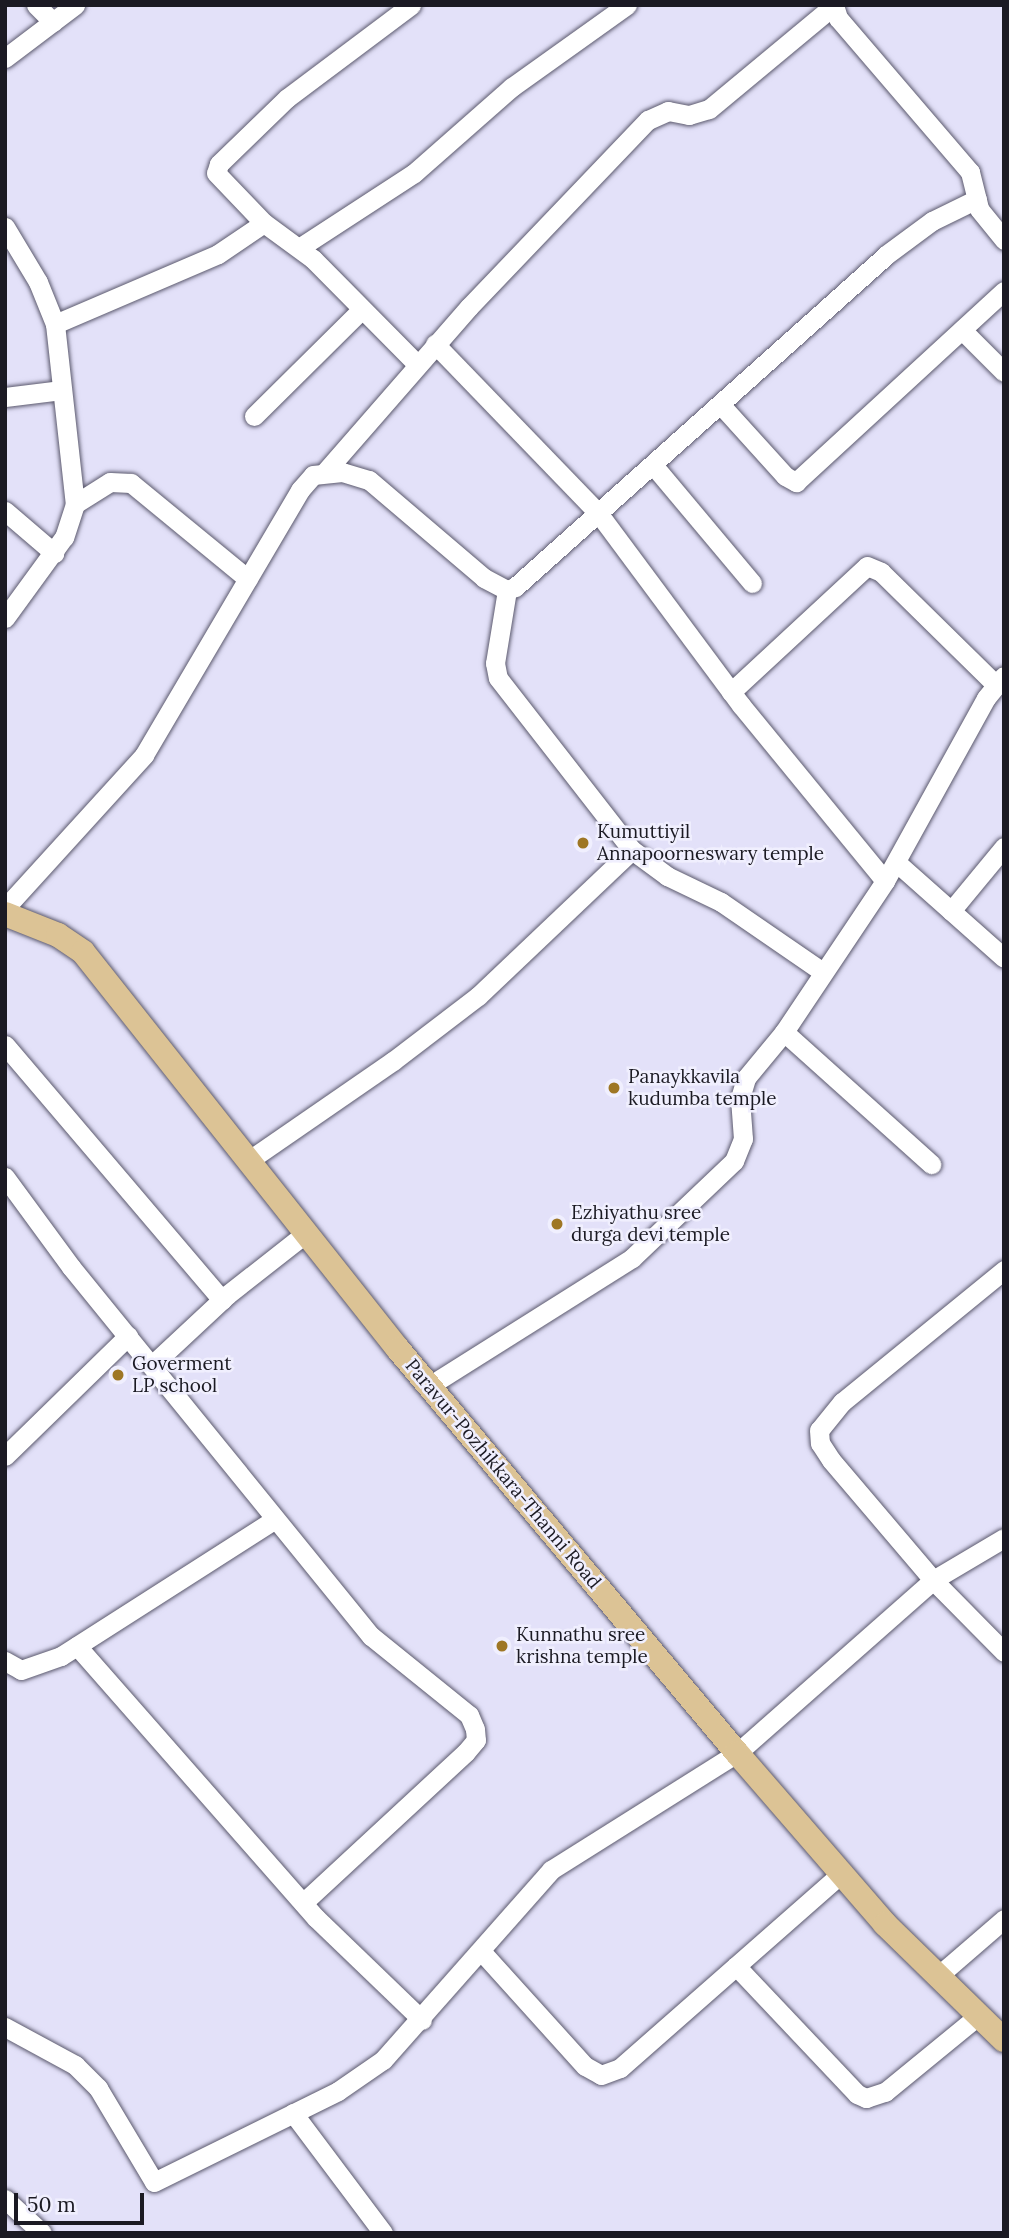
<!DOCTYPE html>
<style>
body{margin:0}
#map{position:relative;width:1009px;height:2238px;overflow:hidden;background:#e3e1f9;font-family:Lora,serif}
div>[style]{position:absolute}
.roads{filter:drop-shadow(0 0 2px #5b596d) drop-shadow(0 0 2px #5b596d)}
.minor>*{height:19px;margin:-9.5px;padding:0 9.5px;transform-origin:9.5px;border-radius:9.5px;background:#fff}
.major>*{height:24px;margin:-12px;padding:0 12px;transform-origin:12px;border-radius:12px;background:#dcc395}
.dots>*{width:19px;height:19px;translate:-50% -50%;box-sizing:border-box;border:4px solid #f0effe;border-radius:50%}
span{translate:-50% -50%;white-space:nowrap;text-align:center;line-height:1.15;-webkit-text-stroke:5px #f0effe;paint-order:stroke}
.poi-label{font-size:19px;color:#1b1a23}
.left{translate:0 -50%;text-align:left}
.street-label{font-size:19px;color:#1b1a23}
.frame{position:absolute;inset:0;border:7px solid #1b1a23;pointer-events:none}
.scale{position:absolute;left:14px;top:2193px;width:130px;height:32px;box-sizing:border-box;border:4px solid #1b1a23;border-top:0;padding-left:9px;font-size:21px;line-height:24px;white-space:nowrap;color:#1b1a23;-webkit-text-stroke:5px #f0effe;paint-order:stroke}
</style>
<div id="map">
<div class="roads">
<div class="minor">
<i style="left:36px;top:5px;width:24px;rotate:45deg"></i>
<i style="left:411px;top:5px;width:155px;rotate:143.1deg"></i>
<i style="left:287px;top:98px;width:95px;rotate:135.9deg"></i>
<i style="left:219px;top:164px;width:9px;rotate:108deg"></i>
<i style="left:216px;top:173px;width:69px;rotate:46.2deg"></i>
<i style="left:264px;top:223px;width:61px;rotate:36.3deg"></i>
<i style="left:313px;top:259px;width:148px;rotate:45.3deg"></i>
<i style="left:834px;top:5px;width:14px;rotate:73deg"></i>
<i style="left:838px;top:18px;width:203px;rotate:49.4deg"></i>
<i style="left:970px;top:172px;width:38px;rotate:76deg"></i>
<i style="left:979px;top:209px;width:40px;rotate:51deg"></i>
<i style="left:5px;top:58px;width:88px;rotate:-37.1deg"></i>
<i style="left:5px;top:227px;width:64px;rotate:59deg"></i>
<i style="left:38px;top:282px;width:45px;rotate:68deg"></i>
<i style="left:55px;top:324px;width:181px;rotate:83.7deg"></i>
<i style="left:75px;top:504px;width:35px;rotate:108deg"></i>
<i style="left:64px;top:537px;width:100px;rotate:126.1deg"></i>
<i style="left:299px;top:248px;width:137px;rotate:-33.1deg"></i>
<i style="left:414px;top:173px;width:130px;rotate:-41.3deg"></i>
<i style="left:512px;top:87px;width:141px;rotate:-35.5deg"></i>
<i style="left:55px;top:324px;width:177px;rotate:-23.2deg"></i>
<i style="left:218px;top:254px;width:55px;rotate:-34deg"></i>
<i style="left:962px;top:330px;width:59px;rotate:45deg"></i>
<i style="left:435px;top:344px;width:236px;rotate:46deg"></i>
<i style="left:599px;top:514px;width:238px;rotate:53.4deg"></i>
<i style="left:741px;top:705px;width:227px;rotate:50.7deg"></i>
<i style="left:5px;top:397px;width:57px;rotate:-7deg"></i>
<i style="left:720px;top:404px;width:97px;rotate:47.9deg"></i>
<i style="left:785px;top:476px;width:13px;rotate:29deg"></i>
<i style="left:796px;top:482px;width:282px;rotate:-42.6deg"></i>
<i style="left:254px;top:416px;width:152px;rotate:-44.7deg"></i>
<i style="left:653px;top:465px;width:154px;rotate:50deg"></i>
<i style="left:325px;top:472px;width:219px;rotate:-48.9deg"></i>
<i style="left:469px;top:307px;width:259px;rotate:-46.3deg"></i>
<i style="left:648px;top:120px;width:22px;rotate:-24deg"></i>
<i style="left:668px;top:111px;width:21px;rotate:11deg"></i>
<i style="left:689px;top:115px;width:21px;rotate:-17deg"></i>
<i style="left:709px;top:109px;width:161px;rotate:-39.7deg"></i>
<i style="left:75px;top:504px;width:41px;rotate:-32.2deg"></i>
<i style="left:110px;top:482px;width:21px;rotate:3deg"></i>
<i style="left:131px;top:483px;width:151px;rotate:39.4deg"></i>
<i style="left:5px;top:511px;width:65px;rotate:40.6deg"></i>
<i style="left:507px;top:590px;width:74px;rotate:99.3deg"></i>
<i style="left:495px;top:663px;width:15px;rotate:79deg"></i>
<i style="left:498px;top:678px;width:218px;rotate:52.1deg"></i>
<i style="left:632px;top:850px;width:44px;rotate:36.6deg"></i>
<i style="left:667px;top:876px;width:60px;rotate:25.7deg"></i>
<i style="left:721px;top:902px;width:124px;rotate:34.5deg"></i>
<i style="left:731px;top:692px;width:185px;rotate:-42.8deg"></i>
<i style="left:867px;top:566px;width:15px;rotate:23deg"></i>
<i style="left:881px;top:572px;width:161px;rotate:44.5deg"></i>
<i style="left:896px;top:862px;width:144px;rotate:41.6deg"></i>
<i style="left:5px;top:908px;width:207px;rotate:-47.7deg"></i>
<i style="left:144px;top:755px;width:308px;rotate:-59.5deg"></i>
<i style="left:300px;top:490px;width:20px;rotate:-49deg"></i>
<i style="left:313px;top:475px;width:29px;rotate:-6deg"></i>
<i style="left:342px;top:472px;width:28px;rotate:17deg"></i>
<i style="left:369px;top:480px;width:151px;rotate:40.4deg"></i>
<i style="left:484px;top:578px;width:26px;rotate:28deg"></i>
<i style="left:507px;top:590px;width:9px;rotate:-21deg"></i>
<i style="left:515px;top:587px;width:498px;rotate:-41.8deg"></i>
<i style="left:886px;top:255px;width:57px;rotate:-36.5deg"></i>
<i style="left:932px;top:221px;width:50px;rotate:-26.1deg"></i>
<i style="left:951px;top:911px;width:83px;rotate:-50.4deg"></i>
<i style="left:784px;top:1032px;width:198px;rotate:41.9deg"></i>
<i style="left:5px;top:1045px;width:335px;rotate:49.6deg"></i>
<i style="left:248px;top:1161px;width:176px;rotate:-34.6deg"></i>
<i style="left:393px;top:1061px;width:107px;rotate:-37.4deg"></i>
<i style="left:478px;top:996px;width:212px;rotate:-43.5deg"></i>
<i style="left:5px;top:1177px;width:112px;rotate:53.7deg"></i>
<i style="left:71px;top:1267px;width:476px;rotate:50.9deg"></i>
<i style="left:371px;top:1636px;width:126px;rotate:38.9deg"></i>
<i style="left:469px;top:1715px;width:15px;rotate:67deg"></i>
<i style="left:475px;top:1729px;width:11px;rotate:85deg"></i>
<i style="left:476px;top:1740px;width:16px;rotate:130deg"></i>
<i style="left:466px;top:1752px;width:222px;rotate:137.2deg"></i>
<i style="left:1004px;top:1270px;width:209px;rotate:140.8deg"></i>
<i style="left:842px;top:1402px;width:36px;rotate:129deg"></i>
<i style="left:819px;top:1430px;width:13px;rotate:86deg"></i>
<i style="left:820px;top:1443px;width:20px;rotate:57deg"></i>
<i style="left:831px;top:1460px;width:157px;rotate:49.6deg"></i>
<i style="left:933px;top:1580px;width:101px;rotate:45.4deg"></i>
<i style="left:152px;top:1365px;width:103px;rotate:-43deg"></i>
<i style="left:227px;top:1295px;width:100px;rotate:-38.1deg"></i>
<i style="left:429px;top:1386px;width:240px;rotate:-32.2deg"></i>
<i style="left:632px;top:1258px;width:141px;rotate:-43.6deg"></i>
<i style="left:734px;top:1161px;width:24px;rotate:-68deg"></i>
<i style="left:743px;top:1139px;width:41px;rotate:-94.2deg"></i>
<i style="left:740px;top:1098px;width:21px;rotate:-73deg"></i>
<i style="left:746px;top:1078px;width:60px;rotate:-50.4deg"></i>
<i style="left:784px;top:1032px;width:182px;rotate:-56.2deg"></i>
<i style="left:885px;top:881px;width:209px;rotate:-61.1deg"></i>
<i style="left:986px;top:698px;width:28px;rotate:-51deg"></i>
<i style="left:5px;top:1456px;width:172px;rotate:-44.3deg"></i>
<i style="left:77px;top:1646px;width:362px;rotate:48.7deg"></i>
<i style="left:316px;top:1918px;width:147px;rotate:43.9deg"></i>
<i style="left:5px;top:1661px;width:18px;rotate:29deg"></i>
<i style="left:21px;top:1670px;width:42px;rotate:-19.3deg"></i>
<i style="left:61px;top:1656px;width:253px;rotate:-32.6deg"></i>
<i style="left:481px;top:1951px;width:155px;rotate:47.9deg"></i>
<i style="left:585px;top:2066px;width:18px;rotate:29deg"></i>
<i style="left:601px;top:2075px;width:20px;rotate:-20deg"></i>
<i style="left:620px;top:2068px;width:294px;rotate:-41.3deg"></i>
<i style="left:736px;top:1966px;width:176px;rotate:46.6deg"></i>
<i style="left:857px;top:2094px;width:10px;rotate:24deg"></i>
<i style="left:866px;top:2098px;width:20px;rotate:-18deg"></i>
<i style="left:885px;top:2092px;width:120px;rotate:-39.3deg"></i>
<i style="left:938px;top:1976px;width:87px;rotate:-40.8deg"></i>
<i style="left:5px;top:2027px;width:80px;rotate:28.5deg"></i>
<i style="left:75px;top:2065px;width:33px;rotate:45deg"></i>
<i style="left:98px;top:2088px;width:109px;rotate:59.2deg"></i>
<i style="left:154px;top:2182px;width:205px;rotate:-26.3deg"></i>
<i style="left:338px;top:2091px;width:55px;rotate:-34.6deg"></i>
<i style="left:383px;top:2060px;width:254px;rotate:-48.5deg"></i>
<i style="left:551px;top:1870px;width:220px;rotate:-32.2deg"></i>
<i style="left:737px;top:1753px;width:261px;rotate:-41.4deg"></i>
<i style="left:933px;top:1580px;width:82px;rotate:-30.6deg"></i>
<i style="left:293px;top:2113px;width:150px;rotate:53.1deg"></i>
<i style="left:5px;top:2199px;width:50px;rotate:42.6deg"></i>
</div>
<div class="major">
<i style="left:5px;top:914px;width:57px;rotate:21.6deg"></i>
<i style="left:58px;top:935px;width:30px;rotate:34deg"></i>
<i style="left:83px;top:952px;width:507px;rotate:51.57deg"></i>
<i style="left:398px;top:1349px;width:527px;rotate:50deg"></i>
<i style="left:737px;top:1753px;width:226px;rotate:49.1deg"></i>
<i style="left:885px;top:1924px;width:166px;rotate:44.3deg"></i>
</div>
</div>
<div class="dots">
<i style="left:583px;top:843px;background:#9e7624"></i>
<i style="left:614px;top:1088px;background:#9e7624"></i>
<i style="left:557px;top:1224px;background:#9e7624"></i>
<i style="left:118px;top:1375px;background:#9e7624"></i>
<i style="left:502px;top:1646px;background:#9e7624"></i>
</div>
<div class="poi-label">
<span class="left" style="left:597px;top:843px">Kumuttiyil<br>Annapoorneswary temple</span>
<span class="left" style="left:628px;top:1088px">Panaykkavila<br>kudumba temple</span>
<span class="left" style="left:571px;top:1224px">Ezhiyathu sree<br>durga devi temple</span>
<span class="left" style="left:132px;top:1375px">Goverment<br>LP school</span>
<span class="left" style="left:516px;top:1646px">Kunnathu sree<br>krishna temple</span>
</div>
<div class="street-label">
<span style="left:503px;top:1474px;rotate:50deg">Paravur-Pozhikkara-Thanni Road</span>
</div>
<div class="frame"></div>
<div class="scale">50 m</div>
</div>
